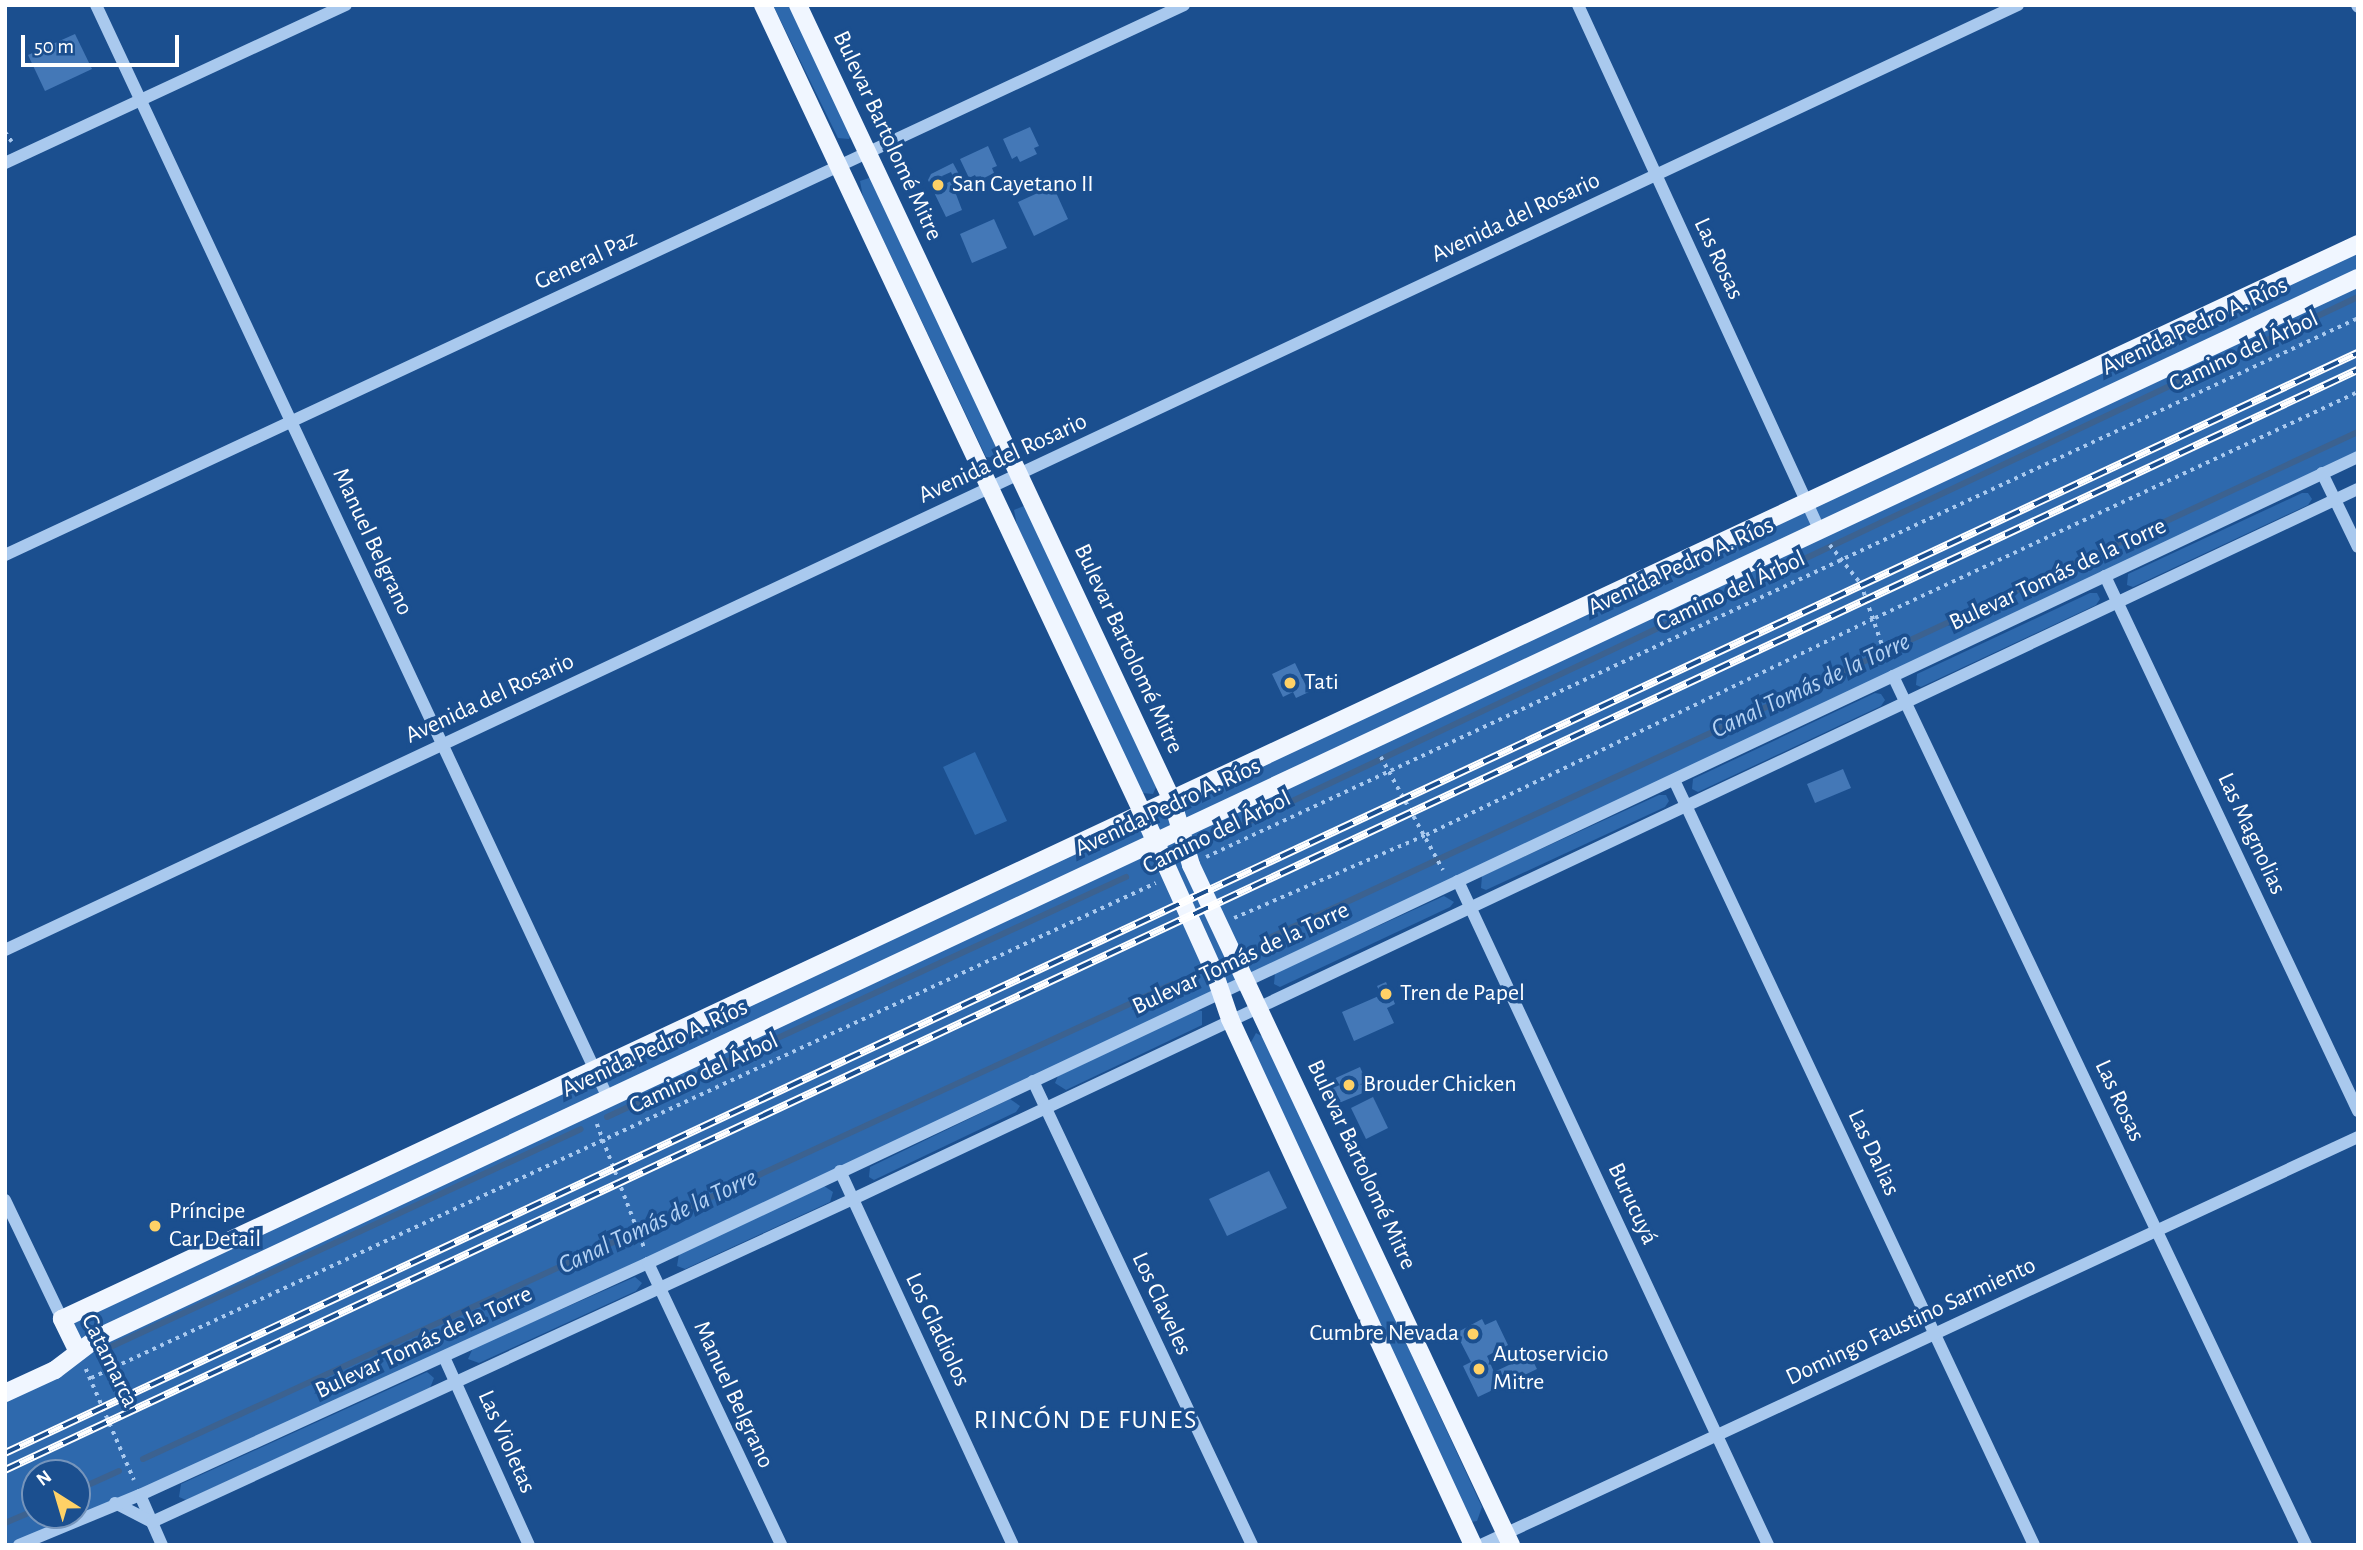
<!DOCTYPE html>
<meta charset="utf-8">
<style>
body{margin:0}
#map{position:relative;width:2363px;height:1550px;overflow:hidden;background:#1b4f8f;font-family:"Alegreya Sans",sans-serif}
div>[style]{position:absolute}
.green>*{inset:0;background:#2e69ad}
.stream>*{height:6px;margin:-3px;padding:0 3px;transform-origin:3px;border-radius:3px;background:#3c6290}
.building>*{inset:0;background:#4478b7}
.path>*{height:3.5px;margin-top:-1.75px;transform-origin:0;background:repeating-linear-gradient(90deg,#a9c9ee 0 3.5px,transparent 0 8.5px)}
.minor>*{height:12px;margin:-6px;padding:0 6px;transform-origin:6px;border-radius:6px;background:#a9c9ee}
.major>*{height:18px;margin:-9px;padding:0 9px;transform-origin:9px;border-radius:9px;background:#f0f6ff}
.rail>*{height:8px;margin-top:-4px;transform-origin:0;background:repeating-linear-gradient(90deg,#1b4f8f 0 16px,#fff 0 32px);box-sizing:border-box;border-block:2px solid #fff}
.dots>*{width:19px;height:19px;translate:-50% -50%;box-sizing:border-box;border:4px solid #1b4f8f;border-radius:50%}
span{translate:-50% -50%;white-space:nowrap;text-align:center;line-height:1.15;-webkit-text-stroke:7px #1b4f8f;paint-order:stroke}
.street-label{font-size:24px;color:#fff}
.poi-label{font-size:24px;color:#fff}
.left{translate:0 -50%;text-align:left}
.right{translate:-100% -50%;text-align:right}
.water-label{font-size:26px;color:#b5d3f5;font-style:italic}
.neighbourhood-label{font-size:26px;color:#fff;letter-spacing:2px}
.frame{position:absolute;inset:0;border:7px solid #fff;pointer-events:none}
.north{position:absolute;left:21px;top:1459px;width:70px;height:70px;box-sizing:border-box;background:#1b4f8f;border:2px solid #7695bc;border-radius:50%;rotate:323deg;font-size:19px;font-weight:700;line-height:28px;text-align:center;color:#fff}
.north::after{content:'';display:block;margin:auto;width:24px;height:32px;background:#ffd166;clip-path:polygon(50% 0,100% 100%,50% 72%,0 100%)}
.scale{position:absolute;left:21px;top:35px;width:158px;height:32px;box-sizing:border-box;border:4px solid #fff;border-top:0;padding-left:9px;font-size:21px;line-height:24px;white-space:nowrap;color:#fff;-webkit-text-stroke:5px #1b4f8f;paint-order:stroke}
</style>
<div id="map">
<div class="green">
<i style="clip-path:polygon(773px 5px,793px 5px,852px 132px,849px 139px,838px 138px)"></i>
<i style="clip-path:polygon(872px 177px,1000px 451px,997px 458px,986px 457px,863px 197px,860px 181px)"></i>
<i style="clip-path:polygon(evenodd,2358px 244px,2358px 457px,1033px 1081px,19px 1545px,5px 1545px,5px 1393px,78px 1352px,62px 1319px,2358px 244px,35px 1473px,77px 1473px,77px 1515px,35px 1515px,35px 1473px)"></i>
<i style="clip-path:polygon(2302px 493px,2308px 493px,2312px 499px,2308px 505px,2133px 587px,2127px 585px,2128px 574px)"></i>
<i style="clip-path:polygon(1026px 505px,1156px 787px,1153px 794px,1142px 793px,1017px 525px,1014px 510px)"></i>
<i style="clip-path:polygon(2090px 593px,2097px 593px,2100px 599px,2096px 605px,1921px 687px,1916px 685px,1917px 674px)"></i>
<i style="clip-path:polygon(1875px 693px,1881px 694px,1885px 700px,1881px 706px,1698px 792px,1692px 789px,1693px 779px)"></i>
<i style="clip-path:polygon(975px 752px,1007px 821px,975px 835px,943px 767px)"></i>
<i style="clip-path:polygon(1659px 795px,1666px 795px,1669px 801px,1665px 807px,1486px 890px,1481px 888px,1482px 876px)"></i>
<i style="clip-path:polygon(1444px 896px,1454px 902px,1450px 907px,1280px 987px,1274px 984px,1275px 973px)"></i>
<i style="clip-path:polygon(1195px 1010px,1202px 1011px,1202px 1025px,1066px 1090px,1055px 1083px,1058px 1076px)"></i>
<i style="clip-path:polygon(1256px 1033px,1265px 1038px,1482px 1507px,1477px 1521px,1471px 1522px,1250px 1044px)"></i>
<i style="clip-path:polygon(1010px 1099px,1020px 1106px,1016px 1112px,874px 1180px,869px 1177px,870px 1167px)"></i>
<i style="clip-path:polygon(824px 1186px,833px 1192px,830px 1202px,685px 1269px,677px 1266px,679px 1254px)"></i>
<i style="clip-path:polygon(635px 1277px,642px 1283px,636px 1291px,479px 1363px,468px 1359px,473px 1348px)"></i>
<i style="clip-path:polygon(427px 1372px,434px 1378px,430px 1388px,186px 1500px,179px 1497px,181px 1484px)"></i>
</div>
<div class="stream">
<i style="left:1227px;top:832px;width:1251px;rotate:-25.32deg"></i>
<i style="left:1265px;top:940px;width:1205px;rotate:-24.93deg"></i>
<i style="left:607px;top:1117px;width:572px;rotate:-24.82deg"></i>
<i style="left:106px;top:1349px;width:523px;rotate:-24.85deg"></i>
<i style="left:143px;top:1459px;width:1134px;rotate:-24.76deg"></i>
<i style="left:77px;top:1490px;width:46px;rotate:-24.3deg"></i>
<i style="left:5px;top:1523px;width:33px;rotate:-23deg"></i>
</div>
<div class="building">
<i style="clip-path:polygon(75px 34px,92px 69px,45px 91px,28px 55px)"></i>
<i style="clip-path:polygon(1030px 127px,1039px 146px,1034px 148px,1037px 154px,1020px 162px,1017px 156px,1012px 159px,1003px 139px)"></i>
<i style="clip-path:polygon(988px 146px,997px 166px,992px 168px,994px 173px,978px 181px,975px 175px,969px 178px,960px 159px)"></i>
<i style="clip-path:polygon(953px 163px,960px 176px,954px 179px,951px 172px,942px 176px,945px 184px,951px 181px,962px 210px,946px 217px,928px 180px,931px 174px)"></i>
<i style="clip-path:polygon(1053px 186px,1068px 219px,1034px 236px,1018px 202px)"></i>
<i style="clip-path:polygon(994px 219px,1007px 248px,972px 263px,960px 234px)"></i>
<i style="clip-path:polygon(1295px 663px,1309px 692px,1296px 698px,1293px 692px,1283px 697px,1272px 674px)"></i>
<i style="clip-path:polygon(1843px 769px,1851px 788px,1815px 803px,1807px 784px)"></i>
<i style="clip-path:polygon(1386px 982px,1395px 1004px,1387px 1008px,1394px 1023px,1354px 1041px,1342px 1012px,1381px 995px,1377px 986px)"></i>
<i style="clip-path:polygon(1360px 1067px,1370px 1090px,1339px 1103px,1329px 1081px)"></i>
<i style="clip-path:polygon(1373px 1097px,1388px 1128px,1366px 1139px,1351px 1108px)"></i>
<i style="clip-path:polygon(1269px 1171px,1287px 1208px,1227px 1236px,1209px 1199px)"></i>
<i style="clip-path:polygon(1482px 1319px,1485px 1325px,1496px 1320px,1508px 1345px,1487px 1356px,1494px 1372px,1530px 1355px,1537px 1369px,1478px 1397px,1463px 1366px,1471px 1362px,1456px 1333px)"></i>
</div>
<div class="path">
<i style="left:5px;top:132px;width:12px;rotate:55deg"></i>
<i style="left:1830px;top:545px;width:50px;rotate:51.5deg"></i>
<i style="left:1861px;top:584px;width:83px;rotate:70.9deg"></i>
<i style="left:1381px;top:757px;width:129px;rotate:61.2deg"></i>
<i style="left:1206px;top:857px;width:1272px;rotate:-25.07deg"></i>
<i style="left:1234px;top:918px;width:209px;rotate:-23.4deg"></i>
<i style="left:1426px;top:835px;width:499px;rotate:-25.8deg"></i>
<i style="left:1875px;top:618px;width:533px;rotate:-25.08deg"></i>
<i style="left:597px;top:1124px;width:132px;rotate:69.1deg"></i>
<i style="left:86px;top:1369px;width:121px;rotate:66.6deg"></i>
<i style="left:91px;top:1378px;width:1174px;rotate:-24.93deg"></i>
</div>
<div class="minor">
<i style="left:96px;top:5px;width:1207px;rotate:64.9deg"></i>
<i style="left:1578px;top:5px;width:577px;rotate:65.3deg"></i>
<i style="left:2357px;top:5px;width:2px;rotate:63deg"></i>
<i style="left:5px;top:163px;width:376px;rotate:-24.9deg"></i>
<i style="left:2322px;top:473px;width:82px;rotate:64.1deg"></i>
<i style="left:5px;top:555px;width:1301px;rotate:-25.01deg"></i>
<i style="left:2105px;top:576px;width:592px;rotate:64.69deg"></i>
<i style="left:1893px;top:676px;width:962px;rotate:64.58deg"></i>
<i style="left:1674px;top:780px;width:845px;rotate:64.8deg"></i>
<i style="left:1458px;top:881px;width:733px;rotate:64.97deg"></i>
<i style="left:5px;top:950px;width:2224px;rotate:-25.15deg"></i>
<i style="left:1033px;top:1081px;width:513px;rotate:64.73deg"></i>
<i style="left:840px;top:1171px;width:412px;rotate:65.2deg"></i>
<i style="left:5px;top:1200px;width:132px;rotate:64.4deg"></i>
<i style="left:648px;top:1263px;width:312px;rotate:64.7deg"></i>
<i style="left:444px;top:1357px;width:206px;rotate:65.7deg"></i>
<i style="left:140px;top:1495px;width:55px;rotate:66.3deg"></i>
<i style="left:115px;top:1503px;width:42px;rotate:27.2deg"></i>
<i style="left:152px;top:1522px;width:772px;rotate:-24.74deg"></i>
<i style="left:853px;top:1199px;width:1664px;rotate:-25.26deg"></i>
<i style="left:19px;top:1545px;width:131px;rotate:-22.5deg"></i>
<i style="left:140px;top:1495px;width:558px;rotate:-24.55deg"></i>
<i style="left:648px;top:1263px;width:1890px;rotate:-25.24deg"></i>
<i style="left:1481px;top:1545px;width:967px;rotate:-24.95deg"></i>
</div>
<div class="major">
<i style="left:763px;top:5px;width:894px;rotate:64.84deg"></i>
<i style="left:1143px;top:814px;width:170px;rotate:65.7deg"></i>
<i style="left:1213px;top:969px;width:53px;rotate:71.2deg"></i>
<i style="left:1230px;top:1019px;width:579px;rotate:65.2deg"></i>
<i style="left:798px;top:5px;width:879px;rotate:64.81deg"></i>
<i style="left:1172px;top:800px;width:68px;rotate:73.7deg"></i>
<i style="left:1191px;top:865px;width:752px;rotate:64.8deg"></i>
<i style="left:78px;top:1352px;width:37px;rotate:-116deg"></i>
<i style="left:62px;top:1319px;width:2535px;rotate:-25.09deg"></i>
<i style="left:5px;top:1393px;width:55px;rotate:-24.7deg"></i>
<i style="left:55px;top:1370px;width:53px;rotate:-37.3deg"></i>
<i style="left:97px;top:1338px;width:2497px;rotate:-25.12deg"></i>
</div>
<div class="rail">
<i style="left:5px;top:1453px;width:2597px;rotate:-25.06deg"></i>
<i style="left:5px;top:1470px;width:2597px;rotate:-25.06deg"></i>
</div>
<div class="dots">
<i style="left:938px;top:185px;background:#ffd166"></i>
<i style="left:1290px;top:683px;background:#ffd166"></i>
<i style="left:1386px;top:994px;background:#ffd166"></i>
<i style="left:1349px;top:1085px;background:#ffd166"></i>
<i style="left:155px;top:1226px;background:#ffd166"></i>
<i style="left:1473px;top:1334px;background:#ffd166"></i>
<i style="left:1479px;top:1369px;background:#ffd166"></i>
</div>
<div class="street-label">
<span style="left:887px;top:136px;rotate:65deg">Bulevar Bartolomé Mitre</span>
<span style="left:1516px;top:218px;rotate:-25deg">Avenida del Rosario</span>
<span style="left:1718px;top:259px;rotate:65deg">Las Rosas</span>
<span style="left:586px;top:261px;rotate:-25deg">General Paz</span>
<span style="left:2195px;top:327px;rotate:-25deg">Avenida Pedro A. Ríos</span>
<span style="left:2244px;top:352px;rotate:-25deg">Camino del Árbol</span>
<span style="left:1003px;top:459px;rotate:-25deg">Avenida del Rosario</span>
<span style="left:372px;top:542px;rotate:65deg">Manuel Belgrano</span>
<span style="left:1681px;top:567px;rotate:-25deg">Avenida Pedro A. Ríos</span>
<span style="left:2058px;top:575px;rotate:-25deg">Bulevar Tomás de la Torre</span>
<span style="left:1731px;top:592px;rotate:-25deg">Camino del Árbol</span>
<span style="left:1128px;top:649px;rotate:65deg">Bulevar Bartolomé Mitre</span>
<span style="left:490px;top:699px;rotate:-25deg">Avenida del Rosario</span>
<span style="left:1168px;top:808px;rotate:-25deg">Avenida Pedro A. Ríos</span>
<span style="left:1217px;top:833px;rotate:-26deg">Camino del Árbol</span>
<span style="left:2251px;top:834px;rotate:65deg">Las Magnolias</span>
<span style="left:1241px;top:959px;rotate:-25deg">Bulevar Tomás de la Torre</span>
<span style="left:655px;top:1049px;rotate:-25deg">Avenida Pedro A. Ríos</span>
<span style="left:704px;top:1074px;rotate:-25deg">Camino del Árbol</span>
<span style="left:2119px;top:1101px;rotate:65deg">Las Rosas</span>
<span style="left:1873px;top:1153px;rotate:65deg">Las Dalias</span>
<span style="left:1361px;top:1165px;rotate:65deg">Bulevar Bartolomé Mitre</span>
<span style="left:1632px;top:1204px;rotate:65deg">Burucuyá</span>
<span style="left:1161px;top:1304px;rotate:65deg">Los Claveles</span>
<span style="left:1911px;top:1322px;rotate:-25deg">Domingo Faustino Sarmiento</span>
<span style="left:937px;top:1330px;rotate:65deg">Los Gladiolos</span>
<span style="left:424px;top:1343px;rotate:-25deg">Bulevar Tomás de la Torre</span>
<span style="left:109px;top:1361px;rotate:64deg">Catamarca</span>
<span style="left:733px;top:1395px;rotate:65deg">Manuel Belgrano</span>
<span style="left:506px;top:1442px;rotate:66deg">Las Violetas</span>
</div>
<div class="poi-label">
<span class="left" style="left:952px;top:185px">San Cayetano II</span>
<span class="left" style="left:1304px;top:683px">Tati</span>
<span class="left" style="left:1400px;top:994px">Tren de Papel</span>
<span class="left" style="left:1363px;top:1085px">Brouder Chicken</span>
<span class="left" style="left:169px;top:1226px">Príncipe<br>Car Detail</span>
<span class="right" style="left:1459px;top:1334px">Cumbre Nevada</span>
<span class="left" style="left:1493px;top:1369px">Autoservicio<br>Mitre</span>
</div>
<div class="water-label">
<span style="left:1811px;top:686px;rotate:-25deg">Canal Tomás de la Torre</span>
<span style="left:658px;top:1222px;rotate:-25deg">Canal Tomás de la Torre</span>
</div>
<div class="neighbourhood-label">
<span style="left:1086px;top:1421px">RINCÓN DE FUNES</span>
</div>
<div class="frame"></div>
<div class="north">N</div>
<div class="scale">50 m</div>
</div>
